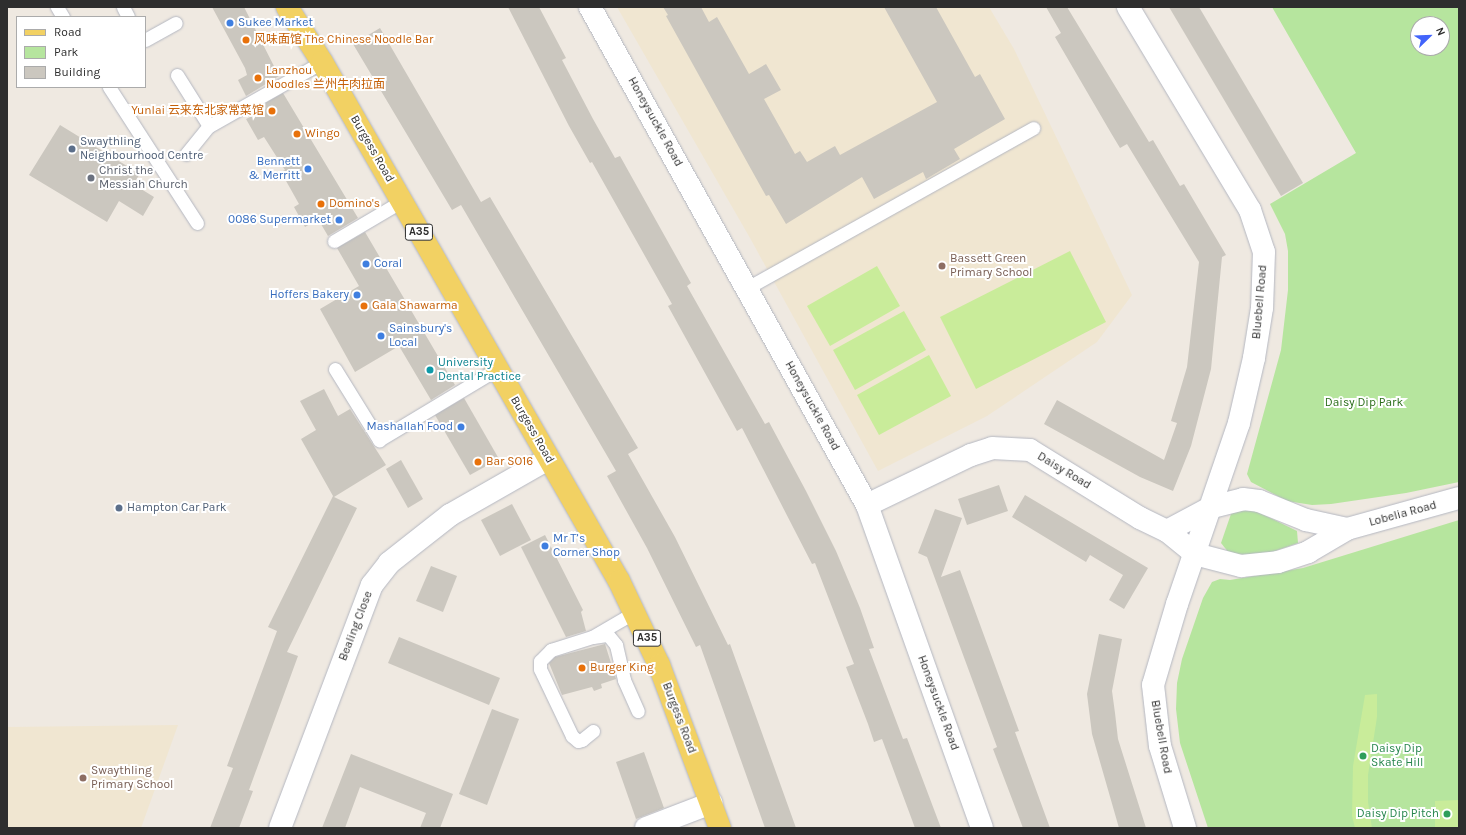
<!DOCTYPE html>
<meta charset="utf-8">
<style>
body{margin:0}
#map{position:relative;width:1466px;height:835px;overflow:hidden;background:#efe9e1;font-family:Karla,"Noto Sans SC",sans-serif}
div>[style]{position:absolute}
.education>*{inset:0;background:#f0e6d1}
.green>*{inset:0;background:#b6e59e}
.pitch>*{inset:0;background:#c9ec9a}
.building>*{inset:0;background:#cbc7bf}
.roads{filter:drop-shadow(0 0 1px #b4b7c1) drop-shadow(0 0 1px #b4b7c1)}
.lane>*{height:13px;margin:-6.5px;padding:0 6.5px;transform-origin:6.5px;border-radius:6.5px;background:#fff}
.street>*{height:22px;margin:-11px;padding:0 11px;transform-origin:11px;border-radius:11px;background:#fff}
.primary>*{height:22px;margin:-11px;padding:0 11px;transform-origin:11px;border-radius:11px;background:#f2d163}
.dots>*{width:11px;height:11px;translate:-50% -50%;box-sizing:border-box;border:2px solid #fff;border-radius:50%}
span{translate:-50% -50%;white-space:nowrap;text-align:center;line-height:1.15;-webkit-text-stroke:4px #fff;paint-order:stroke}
.shield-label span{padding:1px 3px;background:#fff;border:1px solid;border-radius:3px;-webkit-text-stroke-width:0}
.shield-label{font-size:11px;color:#2e2e2e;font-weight:700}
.shop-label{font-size:12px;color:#366cbe}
.left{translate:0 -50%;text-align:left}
.right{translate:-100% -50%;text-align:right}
.food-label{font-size:12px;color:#c56008}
.street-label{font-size:12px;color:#2e2e2e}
.service-label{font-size:12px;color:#4e5e75}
.worship-label{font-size:12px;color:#5b616d}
.education-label{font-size:12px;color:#785e54}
.culture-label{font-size:12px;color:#0d838f}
.park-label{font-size:12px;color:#2c6e1b}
.leisure-label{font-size:12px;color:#27864d}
.frame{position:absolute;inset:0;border:8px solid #2e2e2e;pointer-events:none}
.legend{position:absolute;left:16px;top:16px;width:130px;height:72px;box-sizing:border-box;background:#fff;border:1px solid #ababab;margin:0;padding:5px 7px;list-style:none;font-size:12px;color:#2e2e2e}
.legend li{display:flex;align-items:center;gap:8px;height:20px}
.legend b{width:20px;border:1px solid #ababab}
.north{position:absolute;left:1410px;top:16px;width:40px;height:40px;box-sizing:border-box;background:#fff;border:1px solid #ababab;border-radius:50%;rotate:67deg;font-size:11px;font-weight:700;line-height:16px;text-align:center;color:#2e2e2e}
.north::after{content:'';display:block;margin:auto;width:14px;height:18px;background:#4264fb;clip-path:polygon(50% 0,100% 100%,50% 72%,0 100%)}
</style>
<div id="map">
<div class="education">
<i style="clip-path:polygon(617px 7px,989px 7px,1014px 49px,1132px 295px,1097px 342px,987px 416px,878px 471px,750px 238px)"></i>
<i style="clip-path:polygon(178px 725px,141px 828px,7px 828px,7px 727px)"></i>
</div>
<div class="green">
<i style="clip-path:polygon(evenodd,1272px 7px,1459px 7px,1459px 482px,1406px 493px,1331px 504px,1312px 505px,1287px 501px,1251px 482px,1247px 474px,1281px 350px,1288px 290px,1288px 251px,1285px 234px,1270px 204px,1356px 153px,1272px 7px,1418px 24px,1442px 24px,1442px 48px,1418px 48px,1418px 24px)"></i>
<i style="clip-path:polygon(1254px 510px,1297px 531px,1298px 543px,1269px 553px,1243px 556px,1229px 553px,1221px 543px,1232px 511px)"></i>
<i style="clip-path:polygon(1459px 520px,1459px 828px,1208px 828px,1180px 743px,1176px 709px,1177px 683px,1182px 659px,1203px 598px,1212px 582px,1220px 579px,1230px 580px,1303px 568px)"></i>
</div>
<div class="pitch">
<i style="clip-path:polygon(1070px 251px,1106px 322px,976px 389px,940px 317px)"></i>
<i style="clip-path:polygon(877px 266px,900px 306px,830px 346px,807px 306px)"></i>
<i style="clip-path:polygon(904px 311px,926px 350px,855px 390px,833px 350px)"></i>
<i style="clip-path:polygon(929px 355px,951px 396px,879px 435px,857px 395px)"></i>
<i style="clip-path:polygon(1377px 694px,1377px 717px,1368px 775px,1368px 802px,1372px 828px,1355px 828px,1352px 816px,1353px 766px,1365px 695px)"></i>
<i style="clip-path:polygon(1459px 800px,1459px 828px,1435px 828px,1435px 801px)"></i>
</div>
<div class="building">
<i style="clip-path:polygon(212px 7px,244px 7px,279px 76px,246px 96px,238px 80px,247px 75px,245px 68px)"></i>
<i style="clip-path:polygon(508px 7px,539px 7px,566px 58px,562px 60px,593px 119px,615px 158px,620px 156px,691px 283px,687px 286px,765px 424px,769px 422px,806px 491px,836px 551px,860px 608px,874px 648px,869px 649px,903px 739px,907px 738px,941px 828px,915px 828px,882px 739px,874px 742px,868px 724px,846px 667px,854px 664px,815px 563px,812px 564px,742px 428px,737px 431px,668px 306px,672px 304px,592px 162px,590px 163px,569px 126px)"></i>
<i style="clip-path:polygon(663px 7px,701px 7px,709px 22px,717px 17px,749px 74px,766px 64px,781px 90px,764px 99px,795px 154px,800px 151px,807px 162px,835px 146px,840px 155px,937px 102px,884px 7px,936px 7px,975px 77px,980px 74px,1005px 119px,954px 149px,960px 159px,926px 179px,923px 172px,874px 199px,862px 177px,786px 224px,769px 195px,766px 196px,666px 16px,668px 15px)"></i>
<i style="clip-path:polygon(1046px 7px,1067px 7px,1149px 142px,1153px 140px,1180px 186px,1184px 184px,1226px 255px,1222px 257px,1211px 369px,1191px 446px,1173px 491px,1140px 477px,1044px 424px,1057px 400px,1164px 460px,1177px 423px,1171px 421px,1187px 367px,1199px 262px,1127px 144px,1120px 148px,1111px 133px,1055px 37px,1061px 33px)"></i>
<i style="clip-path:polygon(1169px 7px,1199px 7px,1303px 183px,1281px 196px)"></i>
<i style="clip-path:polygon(380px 28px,481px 202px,490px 197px,638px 448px,628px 454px,675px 537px,728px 645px,730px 644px,796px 828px,765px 828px,700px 645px,696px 647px,647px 548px,607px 476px,616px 471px,461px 205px,452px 210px,353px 44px)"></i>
<i style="clip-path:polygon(283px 93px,358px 218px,328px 236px,318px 219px,305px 227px,294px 207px,299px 204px,281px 172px,285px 170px,264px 137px,258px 140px,246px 119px,256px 114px,253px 110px)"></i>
<i style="clip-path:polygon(60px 125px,140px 174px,133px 184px,154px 197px,143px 216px,119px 201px,107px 222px,29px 175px)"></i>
<i style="clip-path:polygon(365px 232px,455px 385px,431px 400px,399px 346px,355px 372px,320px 309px,359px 286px,337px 248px)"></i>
<i style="clip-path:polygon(324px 389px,338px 416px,350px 409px,386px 465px,334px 497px,357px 508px,287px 652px,298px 656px,249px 790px,253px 791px,239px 828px,210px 828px,233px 768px,227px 766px,277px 631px,268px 627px,333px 496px,301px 439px,316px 430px,300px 401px)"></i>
<i style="clip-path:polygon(464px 398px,499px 459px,470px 475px,435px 415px)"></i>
<i style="clip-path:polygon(401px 460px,423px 499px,408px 508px,386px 469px)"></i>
<i style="clip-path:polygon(999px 485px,1008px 511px,967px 525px,958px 499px)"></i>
<i style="clip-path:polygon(1025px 495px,1148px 568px,1124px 609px,1109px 600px,1123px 575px,1090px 555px,1086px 562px,1012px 517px)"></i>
<i style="clip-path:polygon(512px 504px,531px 540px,500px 556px,481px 520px)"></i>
<i style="clip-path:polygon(935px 509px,962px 518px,941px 577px,960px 570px,1019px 731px,1015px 732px,1050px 828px,1023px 828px,993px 749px,997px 747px,927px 557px,918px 553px)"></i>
<i style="clip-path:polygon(545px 535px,583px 610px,581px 612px,586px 631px,566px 637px,521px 547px)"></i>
<i style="clip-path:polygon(431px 566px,457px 576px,443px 612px,416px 601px)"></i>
<i style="clip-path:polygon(1099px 634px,1122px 639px,1112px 691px,1115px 713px,1118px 739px,1146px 828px,1119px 828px,1092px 734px,1087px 694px)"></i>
<i style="clip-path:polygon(399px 637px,500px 678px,489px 705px,388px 663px)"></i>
<i style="clip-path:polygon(605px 644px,616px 679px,601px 684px,602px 688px,594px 691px,592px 687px,562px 695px,549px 663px,555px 657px)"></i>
<i style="clip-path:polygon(492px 709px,519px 719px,487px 805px,459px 794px)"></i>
<i style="clip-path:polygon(644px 752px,664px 808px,636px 819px,616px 762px)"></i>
<i style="clip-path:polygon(351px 754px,453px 794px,440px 828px,420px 828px,426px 813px,360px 787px,345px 828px,322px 828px)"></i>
</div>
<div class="roads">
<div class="lane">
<i style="left:57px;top:7px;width:12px;rotate:59deg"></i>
<i style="left:123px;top:7px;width:11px;rotate:63deg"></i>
<i style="left:145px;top:40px;width:35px;rotate:-29deg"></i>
<i style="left:177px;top:75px;width:60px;rotate:57.9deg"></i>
<i style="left:209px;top:126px;width:130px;rotate:-29.5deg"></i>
<i style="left:109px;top:87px;width:162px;rotate:57.1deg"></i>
<i style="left:186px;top:154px;width:36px;rotate:-51deg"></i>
<i style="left:334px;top:241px;width:79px;rotate:-30.5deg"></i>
<i style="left:747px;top:288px;width:328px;rotate:-29.2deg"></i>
<i style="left:335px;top:369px;width:84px;rotate:58.2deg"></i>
<i style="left:379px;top:440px;width:138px;rotate:-31deg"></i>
<i style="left:593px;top:637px;width:15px;rotate:-8deg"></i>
<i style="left:608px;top:635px;width:13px;rotate:51deg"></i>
<i style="left:616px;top:645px;width:36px;rotate:77deg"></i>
<i style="left:624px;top:680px;width:34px;rotate:66deg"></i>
<i style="left:593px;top:731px;width:14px;rotate:141deg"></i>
<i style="left:582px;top:740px;width:4px;rotate:166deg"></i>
<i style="left:578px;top:741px;width:8px;rotate:-140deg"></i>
<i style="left:572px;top:736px;width:74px;rotate:-115.5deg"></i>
<i style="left:540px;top:669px;width:8px;rotate:-90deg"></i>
<i style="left:540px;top:661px;width:16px;rotate:-45deg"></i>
<i style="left:551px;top:650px;width:43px;rotate:-17.6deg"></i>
<i style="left:592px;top:637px;width:50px;rotate:-30.2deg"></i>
</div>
<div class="street">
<i style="left:590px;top:7px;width:570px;rotate:60.92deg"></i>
<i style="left:867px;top:505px;width:343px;rotate:70.4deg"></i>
<i style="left:1128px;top:7px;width:237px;rotate:59deg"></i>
<i style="left:1250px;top:210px;width:44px;rotate:71.6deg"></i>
<i style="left:1264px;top:252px;width:56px;rotate:92deg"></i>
<i style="left:1262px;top:308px;width:51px;rotate:99.1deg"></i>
<i style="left:1254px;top:358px;width:67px;rotate:103deg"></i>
<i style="left:1239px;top:423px;width:191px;rotate:108.9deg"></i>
<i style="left:1177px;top:604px;width:84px;rotate:106.5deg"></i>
<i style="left:1153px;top:685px;width:61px;rotate:83.5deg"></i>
<i style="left:1160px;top:746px;width:86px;rotate:73deg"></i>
<i style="left:867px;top:505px;width:115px;rotate:-25.7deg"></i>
<i style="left:971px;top:455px;width:22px;rotate:-18deg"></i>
<i style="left:992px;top:448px;width:38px;rotate:3deg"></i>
<i style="left:1030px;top:450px;width:129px;rotate:31.7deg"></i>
<i style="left:1140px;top:518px;width:30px;rotate:26deg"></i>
<i style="left:1167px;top:531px;width:36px;rotate:39deg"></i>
<i style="left:1195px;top:554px;width:48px;rotate:14.6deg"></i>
<i style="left:1241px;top:566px;width:37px;rotate:-6deg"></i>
<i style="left:1278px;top:562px;width:32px;rotate:-18deg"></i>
<i style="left:1308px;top:552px;width:45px;rotate:-30.5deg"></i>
<i style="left:1347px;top:529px;width:116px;rotate:-15.5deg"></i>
<i style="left:1167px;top:531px;width:51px;rotate:-28.1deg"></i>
<i style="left:1212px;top:507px;width:32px;rotate:-14deg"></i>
<i style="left:1243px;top:499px;width:16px;rotate:7deg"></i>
<i style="left:1259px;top:501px;width:51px;rotate:22deg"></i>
<i style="left:1306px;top:520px;width:42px;rotate:12.4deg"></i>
<i style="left:280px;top:828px;width:260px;rotate:-69.3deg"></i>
<i style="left:372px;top:585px;width:28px;rotate:-52deg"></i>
<i style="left:389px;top:563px;width:78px;rotate:-38.2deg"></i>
<i style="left:450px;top:515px;width:113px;rotate:-29.7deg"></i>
<i style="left:646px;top:828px;width:70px;rotate:-21deg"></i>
</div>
<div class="primary">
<i style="left:287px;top:7px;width:65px;rotate:57.5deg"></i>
<i style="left:322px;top:62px;width:598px;rotate:60.22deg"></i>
<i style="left:619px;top:581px;width:93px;rotate:64.5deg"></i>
<i style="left:659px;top:665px;width:174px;rotate:69.5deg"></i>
</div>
</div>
<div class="dots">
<i style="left:230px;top:23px;background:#3f7fe0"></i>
<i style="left:246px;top:40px;background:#e8710a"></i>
<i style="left:258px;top:78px;background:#e8710a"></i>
<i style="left:272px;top:111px;background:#e8710a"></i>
<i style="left:297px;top:134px;background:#e8710a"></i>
<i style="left:72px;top:149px;background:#5c6f8a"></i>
<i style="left:308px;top:169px;background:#3f7fe0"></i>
<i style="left:91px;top:178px;background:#6b7280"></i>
<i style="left:321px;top:204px;background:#e8710a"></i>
<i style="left:339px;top:220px;background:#3f7fe0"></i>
<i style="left:366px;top:264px;background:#3f7fe0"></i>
<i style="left:942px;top:266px;background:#8d6e63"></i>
<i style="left:357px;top:295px;background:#3f7fe0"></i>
<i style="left:364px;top:306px;background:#e8710a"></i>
<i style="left:381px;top:336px;background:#3f7fe0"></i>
<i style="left:430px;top:370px;background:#0f9aa8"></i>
<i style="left:461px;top:427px;background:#3f7fe0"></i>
<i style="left:478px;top:462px;background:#e8710a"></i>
<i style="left:119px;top:508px;background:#5c6f8a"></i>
<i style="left:545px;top:546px;background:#3f7fe0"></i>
<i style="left:582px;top:668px;background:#e8710a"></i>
<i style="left:1363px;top:756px;background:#2e9e5b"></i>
<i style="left:83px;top:778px;background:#8d6e63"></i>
<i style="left:1447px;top:814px;background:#2e9e5b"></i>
</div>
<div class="shield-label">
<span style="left:419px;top:232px">A35</span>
<span style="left:647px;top:638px">A35</span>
</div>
<div class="shop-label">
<span class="left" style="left:238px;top:23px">Sukee Market</span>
<span class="right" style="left:300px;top:169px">Bennett<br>&amp; Merritt</span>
<span class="right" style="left:331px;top:220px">0086 Supermarket</span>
<span class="left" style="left:374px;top:264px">Coral</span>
<span class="right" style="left:349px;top:295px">Hoffers Bakery</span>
<span class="left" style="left:389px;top:336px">Sainsbury's<br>Local</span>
<span class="right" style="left:453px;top:427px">Mashallah Food</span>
<span class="left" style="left:553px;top:546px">Mr T’s<br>Corner Shop</span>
</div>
<div class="food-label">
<span class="left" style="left:254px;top:40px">风味面馆 The Chinese Noodle Bar</span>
<span class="left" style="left:266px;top:78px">Lanzhou<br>Noodles 兰州牛肉拉面</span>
<span class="right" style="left:264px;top:111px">Yunlai 云来东北家常菜馆</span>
<span class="left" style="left:305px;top:134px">Wingo</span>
<span class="left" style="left:329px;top:204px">Domino's</span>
<span class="left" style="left:372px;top:306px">Gala Shawarma</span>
<span class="left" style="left:486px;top:462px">Bar SO16</span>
<span class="left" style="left:590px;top:668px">Burger King</span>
</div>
<div class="street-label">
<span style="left:655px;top:122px;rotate:61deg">Honeysuckle Road</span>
<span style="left:372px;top:149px;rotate:60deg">Burgess Road</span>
<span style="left:1260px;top:302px;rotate:-85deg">Bluebell Road</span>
<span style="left:812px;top:406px;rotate:61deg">Honeysuckle Road</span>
<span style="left:532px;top:430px;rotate:60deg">Burgess Road</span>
<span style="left:1064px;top:471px;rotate:31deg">Daisy Road</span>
<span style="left:1403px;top:514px;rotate:-15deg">Lobelia Road</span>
<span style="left:356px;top:626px;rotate:-69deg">Bealing Close</span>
<span style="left:938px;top:703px;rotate:70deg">Honeysuckle Road</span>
<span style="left:679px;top:718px;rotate:69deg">Burgess Road</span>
<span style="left:1161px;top:737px;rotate:80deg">Bluebell Road</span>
</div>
<div class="service-label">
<span class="left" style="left:80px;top:149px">Swaythling<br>Neighbourhood Centre</span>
<span class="left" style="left:127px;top:508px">Hampton Car Park</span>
</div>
<div class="worship-label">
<span class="left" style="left:99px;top:178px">Christ the<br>Messiah Church</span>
</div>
<div class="education-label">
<span class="left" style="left:950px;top:266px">Bassett Green<br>Primary School</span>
<span class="left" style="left:91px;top:778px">Swaythling<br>Primary School</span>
</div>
<div class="culture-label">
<span class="left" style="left:438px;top:370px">University<br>Dental Practice</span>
</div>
<div class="park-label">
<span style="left:1364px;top:403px">Daisy Dip Park</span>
</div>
<div class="leisure-label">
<span class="left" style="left:1371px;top:756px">Daisy Dip<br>Skate Hill</span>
<span class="right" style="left:1439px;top:814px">Daisy Dip Pitch</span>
</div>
<div class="frame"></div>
<ul class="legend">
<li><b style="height:5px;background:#f2d163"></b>Road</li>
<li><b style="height:11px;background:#b6e59e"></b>Park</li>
<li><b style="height:11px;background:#cbc7bf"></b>Building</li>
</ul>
<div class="north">N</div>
</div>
